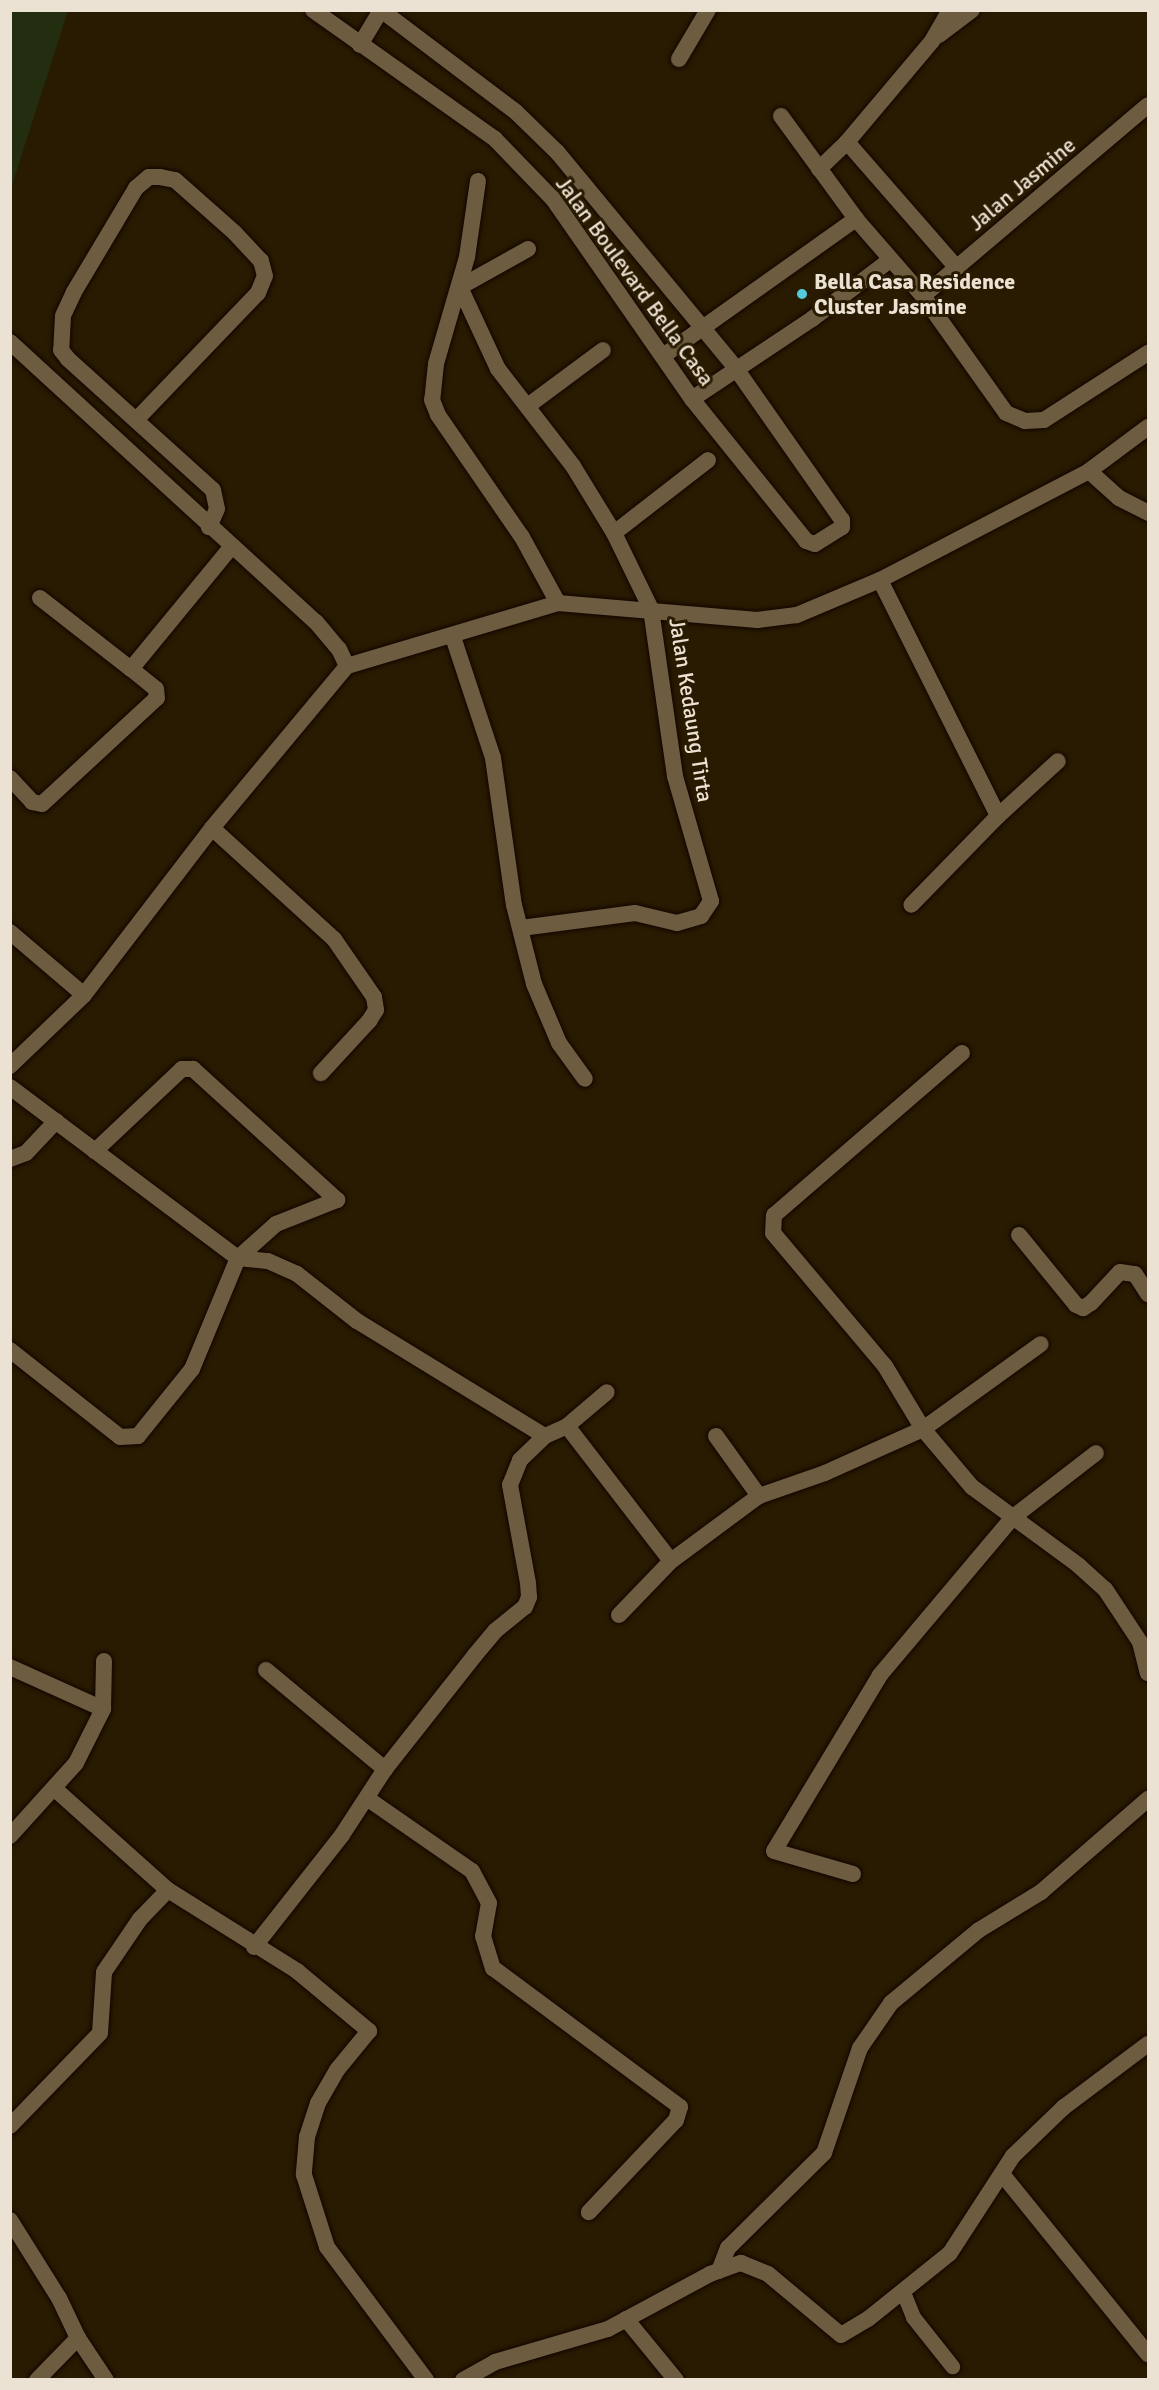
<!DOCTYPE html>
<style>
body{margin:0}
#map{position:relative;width:1159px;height:2390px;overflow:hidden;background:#291b01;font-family:Signika,sans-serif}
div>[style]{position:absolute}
.green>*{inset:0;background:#222e0f}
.roads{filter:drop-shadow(0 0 2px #120500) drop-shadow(0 0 2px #120500)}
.service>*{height:15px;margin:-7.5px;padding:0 7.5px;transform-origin:7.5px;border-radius:7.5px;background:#6d5c40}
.minor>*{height:16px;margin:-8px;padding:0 8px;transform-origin:8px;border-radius:8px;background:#6d5c40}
.dots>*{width:16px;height:16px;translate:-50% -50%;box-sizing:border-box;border:3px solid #291b01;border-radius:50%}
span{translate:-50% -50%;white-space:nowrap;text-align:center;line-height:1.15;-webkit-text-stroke:6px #291b01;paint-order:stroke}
.street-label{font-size:22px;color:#ece2d3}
.poi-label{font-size:22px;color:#ece2d3;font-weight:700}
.left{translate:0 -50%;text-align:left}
.frame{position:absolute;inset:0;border:12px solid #ece2d3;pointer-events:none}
</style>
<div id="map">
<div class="green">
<i style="clip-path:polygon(11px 10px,68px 11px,11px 188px,10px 11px)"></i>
</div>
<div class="roads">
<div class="service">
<i style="left:903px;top:2292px;width:27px;rotate:68deg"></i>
<i style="left:913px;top:2317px;width:63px;rotate:51.5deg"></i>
</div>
<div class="minor">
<i style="left:313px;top:10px;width:222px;rotate:35.3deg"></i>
<i style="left:494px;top:138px;width:85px;rotate:46deg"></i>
<i style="left:553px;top:199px;width:244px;rotate:55.2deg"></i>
<i style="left:692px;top:399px;width:182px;rotate:51.2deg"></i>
<i style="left:806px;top:541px;width:9px;rotate:18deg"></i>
<i style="left:815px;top:544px;width:32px;rotate:-32deg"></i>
<i style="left:842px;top:527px;width:7px;rotate:-90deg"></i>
<i style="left:842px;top:520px;width:187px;rotate:-125deg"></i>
<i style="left:735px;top:367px;width:279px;rotate:-129.6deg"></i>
<i style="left:557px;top:152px;width:57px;rotate:-135.7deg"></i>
<i style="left:516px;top:112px;width:169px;rotate:-142.9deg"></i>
<i style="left:939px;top:35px;width:41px;rotate:-37.1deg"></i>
<i style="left:360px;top:45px;width:41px;rotate:-59deg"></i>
<i style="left:679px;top:59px;width:57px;rotate:-59.4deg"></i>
<i style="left:781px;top:116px;width:127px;rotate:53.9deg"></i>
<i style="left:856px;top:219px;width:102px;rotate:49deg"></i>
<i style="left:923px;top:296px;width:295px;rotate:-40.3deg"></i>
<i style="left:847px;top:142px;width:167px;rotate:48.9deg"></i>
<i style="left:819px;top:169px;width:39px;rotate:-44deg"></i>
<i style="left:847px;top:142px;width:132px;rotate:-49.9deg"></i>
<i style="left:932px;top:41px;width:36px;rotate:-60deg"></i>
<i style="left:478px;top:181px;width:77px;rotate:98.2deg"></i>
<i style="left:467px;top:257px;width:111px;rotate:106.2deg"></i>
<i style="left:436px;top:364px;width:36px;rotate:96deg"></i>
<i style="left:432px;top:400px;width:16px;rotate:68deg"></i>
<i style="left:438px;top:415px;width:148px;rotate:55.5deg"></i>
<i style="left:522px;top:537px;width:75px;rotate:61.4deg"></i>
<i style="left:923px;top:296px;width:143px;rotate:54.6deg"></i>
<i style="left:1006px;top:413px;width:21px;rotate:23deg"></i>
<i style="left:1025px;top:421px;width:19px;rotate:-3deg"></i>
<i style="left:1044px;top:420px;width:124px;rotate:-32.8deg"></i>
<i style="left:10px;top:342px;width:415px;rotate:42.5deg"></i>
<i style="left:316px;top:622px;width:35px;rotate:50deg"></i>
<i style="left:339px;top:649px;width:19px;rotate:65deg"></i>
<i style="left:347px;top:666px;width:211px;rotate:129.8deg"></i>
<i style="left:212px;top:828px;width:210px;rotate:127.5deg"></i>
<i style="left:84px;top:995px;width:103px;rotate:136.2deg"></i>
<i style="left:663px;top:356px;width:237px;rotate:-35.4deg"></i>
<i style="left:692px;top:399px;width:144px;rotate:-33.7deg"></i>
<i style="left:812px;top:319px;width:98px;rotate:-37.1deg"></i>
<i style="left:529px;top:405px;width:92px;rotate:-36.6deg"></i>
<i style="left:136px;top:420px;width:176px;rotate:-46.2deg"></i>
<i style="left:258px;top:293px;width:18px;rotate:-68deg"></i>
<i style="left:265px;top:276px;width:16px;rotate:-105deg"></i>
<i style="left:261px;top:261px;width:38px;rotate:-133deg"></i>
<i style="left:235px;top:233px;width:80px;rotate:-138.5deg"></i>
<i style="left:175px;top:180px;width:15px;rotate:-169deg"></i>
<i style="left:160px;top:177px;width:11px;rotate:180deg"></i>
<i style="left:149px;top:177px;width:17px;rotate:140deg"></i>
<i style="left:136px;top:188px;width:121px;rotate:120.8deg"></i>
<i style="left:74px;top:292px;width:26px;rotate:115deg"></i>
<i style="left:63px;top:316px;width:34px;rotate:93deg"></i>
<i style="left:61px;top:350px;width:11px;rotate:52deg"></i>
<i style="left:68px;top:359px;width:195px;rotate:42.1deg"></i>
<i style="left:213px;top:490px;width:19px;rotate:78deg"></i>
<i style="left:217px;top:509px;width:20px;rotate:114deg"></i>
<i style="left:1089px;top:471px;width:74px;rotate:-36.7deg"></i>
<i style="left:614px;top:533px;width:119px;rotate:-37.8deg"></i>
<i style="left:880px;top:580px;width:264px;rotate:63.4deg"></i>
<i style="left:998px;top:816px;width:124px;rotate:134.3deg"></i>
<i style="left:40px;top:598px;width:115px;rotate:38deg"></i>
<i style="left:131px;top:669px;width:159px;rotate:-50.6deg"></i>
<i style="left:453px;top:637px;width:127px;rotate:71.7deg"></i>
<i style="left:493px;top:758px;width:148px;rotate:81.9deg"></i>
<i style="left:514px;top:905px;width:81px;rotate:75.8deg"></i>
<i style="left:534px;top:984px;width:64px;rotate:67deg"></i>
<i style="left:559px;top:1043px;width:44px;rotate:54.2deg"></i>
<i style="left:347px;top:666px;width:220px;rotate:-16.6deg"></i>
<i style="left:558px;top:603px;width:200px;rotate:4.9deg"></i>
<i style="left:757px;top:620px;width:40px;rotate:-7.1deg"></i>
<i style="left:797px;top:615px;width:90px;rotate:-22.9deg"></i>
<i style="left:880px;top:580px;width:236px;rotate:-27.5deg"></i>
<i style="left:1089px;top:471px;width:40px;rotate:42deg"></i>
<i style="left:1119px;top:498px;width:33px;rotate:27deg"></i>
<i style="left:10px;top:778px;width:33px;rotate:47deg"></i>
<i style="left:32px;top:802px;width:10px;rotate:11deg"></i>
<i style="left:42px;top:804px;width:156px;rotate:-42.7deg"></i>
<i style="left:157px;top:698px;width:9px;rotate:-96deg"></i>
<i style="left:156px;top:689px;width:32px;rotate:-141deg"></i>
<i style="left:998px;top:816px;width:81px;rotate:-42.5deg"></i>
<i style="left:212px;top:828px;width:165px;rotate:42.3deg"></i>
<i style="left:334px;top:939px;width:70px;rotate:55.4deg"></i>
<i style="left:374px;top:997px;width:13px;rotate:81deg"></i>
<i style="left:376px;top:1010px;width:13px;rotate:122deg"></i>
<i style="left:369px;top:1021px;width:71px;rotate:132.7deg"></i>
<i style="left:521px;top:928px;width:115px;rotate:-7.5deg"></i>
<i style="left:635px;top:913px;width:43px;rotate:13.4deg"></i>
<i style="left:677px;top:923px;width:25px;rotate:-16deg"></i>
<i style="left:701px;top:916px;width:18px;rotate:-56deg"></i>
<i style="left:711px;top:901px;width:130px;rotate:-106.1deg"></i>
<i style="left:675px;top:776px;width:169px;rotate:-98.2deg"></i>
<i style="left:651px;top:609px;width:85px;rotate:-116deg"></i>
<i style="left:614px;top:533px;width:79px;rotate:-121.5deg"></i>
<i style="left:573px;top:466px;width:123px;rotate:-127.7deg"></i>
<i style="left:498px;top:369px;width:90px;rotate:-114.9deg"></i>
<i style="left:460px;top:287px;width:78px;rotate:-29.2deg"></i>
<i style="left:10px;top:932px;width:97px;rotate:40.4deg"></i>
<i style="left:962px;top:1053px;width:248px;rotate:139.2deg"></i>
<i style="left:774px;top:1215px;width:18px;rotate:93deg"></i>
<i style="left:773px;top:1233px;width:174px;rotate:49.9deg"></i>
<i style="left:885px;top:1366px;width:74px;rotate:58.9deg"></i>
<i style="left:923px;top:1429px;width:145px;rotate:-35.8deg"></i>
<i style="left:10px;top:1087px;width:285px;rotate:36.9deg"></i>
<i style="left:238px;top:1258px;width:30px;rotate:6deg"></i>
<i style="left:268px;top:1261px;width:32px;rotate:24deg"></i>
<i style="left:297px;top:1274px;width:76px;rotate:38.1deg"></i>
<i style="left:357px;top:1321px;width:220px;rotate:31.5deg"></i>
<i style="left:545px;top:1436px;width:24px;rotate:-24deg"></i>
<i style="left:567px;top:1426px;width:52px;rotate:-40.4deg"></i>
<i style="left:10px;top:1159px;width:17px;rotate:-21deg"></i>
<i style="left:26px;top:1153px;width:44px;rotate:-46.8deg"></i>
<i style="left:1019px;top:1235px;width:90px;rotate:50.8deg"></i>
<i style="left:1076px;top:1305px;width:8px;rotate:23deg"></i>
<i style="left:1083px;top:1308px;width:9px;rotate:-32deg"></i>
<i style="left:1091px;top:1303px;width:42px;rotate:-46.9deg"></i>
<i style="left:1120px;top:1272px;width:15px;rotate:8deg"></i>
<i style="left:1135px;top:1274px;width:24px;rotate:57deg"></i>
<i style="left:10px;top:1350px;width:140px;rotate:38.3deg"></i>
<i style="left:120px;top:1437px;width:18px;rotate:-3deg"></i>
<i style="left:138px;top:1436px;width:86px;rotate:-51.1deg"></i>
<i style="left:192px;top:1369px;width:120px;rotate:-67.5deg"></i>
<i style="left:238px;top:1258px;width:51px;rotate:-41.8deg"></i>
<i style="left:276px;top:1224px;width:66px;rotate:-21.5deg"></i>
<i style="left:337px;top:1200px;width:195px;rotate:-137.7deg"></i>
<i style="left:193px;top:1069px;width:11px;rotate:180deg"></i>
<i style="left:182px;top:1069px;width:120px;rotate:136.7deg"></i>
<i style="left:567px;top:1426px;width:170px;rotate:52.4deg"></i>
<i style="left:716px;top:1436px;width:74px;rotate:54.4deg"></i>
<i style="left:619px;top:1615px;width:75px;rotate:-46.1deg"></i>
<i style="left:671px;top:1561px;width:109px;rotate:-36.5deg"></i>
<i style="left:759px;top:1496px;width:70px;rotate:-19.2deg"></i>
<i style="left:825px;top:1473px;width:107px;rotate:-24.2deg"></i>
<i style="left:923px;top:1429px;width:76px;rotate:49.8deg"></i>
<i style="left:972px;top:1487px;width:132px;rotate:36.3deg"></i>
<i style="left:1078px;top:1565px;width:36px;rotate:42deg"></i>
<i style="left:1105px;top:1589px;width:64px;rotate:56.6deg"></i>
<i style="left:1140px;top:1642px;width:32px;rotate:76deg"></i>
<i style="left:10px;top:1667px;width:102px;rotate:24.3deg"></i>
<i style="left:266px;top:1670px;width:155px;rotate:39.8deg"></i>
<i style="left:56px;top:1790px;width:150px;rotate:41.8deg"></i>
<i style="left:168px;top:1890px;width:152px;rotate:32.1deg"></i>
<i style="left:297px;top:1971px;width:94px;rotate:39.8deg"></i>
<i style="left:369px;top:2031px;width:50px;rotate:129.4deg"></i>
<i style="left:337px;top:2070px;width:38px;rotate:120deg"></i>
<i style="left:318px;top:2103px;width:36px;rotate:108deg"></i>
<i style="left:307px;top:2137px;width:38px;rotate:95deg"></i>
<i style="left:304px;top:2175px;width:76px;rotate:72.3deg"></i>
<i style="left:327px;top:2247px;width:166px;rotate:53.3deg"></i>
<i style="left:368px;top:1799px;width:126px;rotate:34.7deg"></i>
<i style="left:472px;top:1871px;width:36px;rotate:62deg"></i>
<i style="left:489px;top:1903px;width:34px;rotate:100deg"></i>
<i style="left:483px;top:1936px;width:34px;rotate:73deg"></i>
<i style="left:493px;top:1968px;width:233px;rotate:36.6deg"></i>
<i style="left:680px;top:2107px;width:14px;rotate:107deg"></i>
<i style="left:676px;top:2120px;width:127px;rotate:133.4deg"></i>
<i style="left:10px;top:1836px;width:98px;rotate:-47.9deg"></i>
<i style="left:76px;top:1763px;width:60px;rotate:-63.4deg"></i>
<i style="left:103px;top:1709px;width:48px;rotate:-88.8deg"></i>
<i style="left:853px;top:1874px;width:82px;rotate:-163.8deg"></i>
<i style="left:774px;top:1851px;width:205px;rotate:-58.9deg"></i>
<i style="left:880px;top:1675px;width:205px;rotate:-49.9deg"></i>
<i style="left:1012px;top:1518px;width:106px;rotate:-37.7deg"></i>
<i style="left:254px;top:1947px;width:142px;rotate:-51.8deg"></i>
<i style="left:342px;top:1835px;width:79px;rotate:-56.9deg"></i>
<i style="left:385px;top:1769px;width:145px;rotate:-51.7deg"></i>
<i style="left:475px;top:1655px;width:31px;rotate:-50deg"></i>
<i style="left:495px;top:1631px;width:38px;rotate:-39deg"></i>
<i style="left:525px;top:1607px;width:11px;rotate:-68deg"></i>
<i style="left:529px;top:1597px;width:14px;rotate:-94deg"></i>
<i style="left:528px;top:1583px;width:100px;rotate:-100.4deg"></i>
<i style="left:510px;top:1485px;width:27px;rotate:-68deg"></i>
<i style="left:520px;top:1460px;width:35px;rotate:-44deg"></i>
<i style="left:10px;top:2126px;width:129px;rotate:-45.9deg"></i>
<i style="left:100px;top:2033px;width:61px;rotate:-86.2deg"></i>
<i style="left:104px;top:1972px;width:64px;rotate:-55.8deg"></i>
<i style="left:140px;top:1919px;width:40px;rotate:-46deg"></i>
<i style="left:1002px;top:2174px;width:232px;rotate:51deg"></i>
<i style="left:10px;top:2220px;width:92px;rotate:57.9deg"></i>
<i style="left:59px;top:2298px;width:44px;rotate:64.6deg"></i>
<i style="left:719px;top:2271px;width:25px;rotate:-69deg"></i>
<i style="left:728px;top:2248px;width:135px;rotate:-44.7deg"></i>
<i style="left:824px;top:2153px;width:111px;rotate:-71.1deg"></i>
<i style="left:860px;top:2048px;width:55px;rotate:-55.4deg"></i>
<i style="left:891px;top:2003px;width:114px;rotate:-39.7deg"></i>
<i style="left:979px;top:1930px;width:73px;rotate:-31.5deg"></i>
<i style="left:1041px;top:1892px;width:142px;rotate:-41deg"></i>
<i style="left:626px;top:2319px;width:79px;rotate:50.7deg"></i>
<i style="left:37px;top:2380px;width:59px;rotate:-45.7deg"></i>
<i style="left:78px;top:2338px;width:50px;rotate:56.3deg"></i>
<i style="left:463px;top:2380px;width:37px;rotate:-29deg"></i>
<i style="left:495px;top:2362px;width:118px;rotate:-16.3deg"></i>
<i style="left:608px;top:2329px;width:116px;rotate:-28.3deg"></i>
<i style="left:710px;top:2274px;width:33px;rotate:-20deg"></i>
<i style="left:741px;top:2263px;width:29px;rotate:22deg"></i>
<i style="left:768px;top:2274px;width:95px;rotate:39.9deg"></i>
<i style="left:841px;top:2335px;width:31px;rotate:-31deg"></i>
<i style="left:868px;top:2319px;width:105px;rotate:-38.8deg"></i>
<i style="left:950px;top:2253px;width:116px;rotate:-57deg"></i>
<i style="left:1013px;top:2156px;width:71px;rotate:-43.9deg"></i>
<i style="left:1064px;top:2107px;width:105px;rotate:-36.9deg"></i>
</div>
</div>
<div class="dots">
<i style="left:802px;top:294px;background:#54cadd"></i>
</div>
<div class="street-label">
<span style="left:1022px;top:184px;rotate:-40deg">Jalan Jasmine</span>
<span style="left:635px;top:281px;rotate:54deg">Jalan Boulevard Bella Casa</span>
<span style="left:691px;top:710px;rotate:81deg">Jalan Kedaung Tirta</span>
</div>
<div class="poi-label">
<span class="left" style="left:814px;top:294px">Bella Casa Residence<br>Cluster Jasmine</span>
</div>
<div class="frame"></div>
</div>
